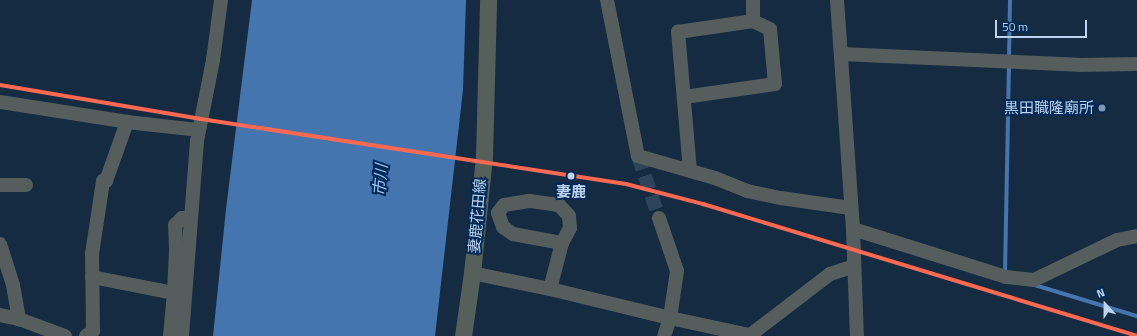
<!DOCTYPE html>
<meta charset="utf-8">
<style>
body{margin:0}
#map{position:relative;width:1137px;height:336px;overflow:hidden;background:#152b42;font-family:"Titillium Web","Noto Sans JP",sans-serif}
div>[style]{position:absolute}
.water>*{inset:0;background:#4575af}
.stream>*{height:3.5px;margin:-1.75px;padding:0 1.75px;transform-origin:1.75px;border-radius:1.75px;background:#4575af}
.minor-tunnel>*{height:14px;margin-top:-7px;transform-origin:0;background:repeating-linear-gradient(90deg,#2e445c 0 14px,transparent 0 21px)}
.minor>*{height:14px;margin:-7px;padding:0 7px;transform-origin:7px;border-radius:7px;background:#555e5d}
.major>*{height:17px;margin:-8.5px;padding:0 8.5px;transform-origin:8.5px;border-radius:8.5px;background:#56605a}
.rail-1>*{height:4px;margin:-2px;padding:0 2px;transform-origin:2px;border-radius:2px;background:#fd6950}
.dots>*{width:11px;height:11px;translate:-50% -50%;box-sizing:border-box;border:2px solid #012a56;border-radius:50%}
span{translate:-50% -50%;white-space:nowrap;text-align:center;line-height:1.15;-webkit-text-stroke:4px #012a56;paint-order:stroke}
.poi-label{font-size:15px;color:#bed3ef}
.right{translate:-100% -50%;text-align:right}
.stop-label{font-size:15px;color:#bed3ef;font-weight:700}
.street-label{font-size:15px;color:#bed3ef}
.water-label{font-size:16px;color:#9ec6f9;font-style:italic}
.north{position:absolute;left:1085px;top:284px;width:40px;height:40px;-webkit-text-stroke:3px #012a56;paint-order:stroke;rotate:339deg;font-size:11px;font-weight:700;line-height:16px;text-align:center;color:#bed3ef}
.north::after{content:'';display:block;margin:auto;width:14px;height:18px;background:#bed3ef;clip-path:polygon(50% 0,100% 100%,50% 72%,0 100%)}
.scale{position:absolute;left:995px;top:20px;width:92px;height:18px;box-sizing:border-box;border:2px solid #bed3ef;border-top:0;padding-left:5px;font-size:12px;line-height:14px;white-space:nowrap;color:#bed3ef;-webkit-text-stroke:3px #012a56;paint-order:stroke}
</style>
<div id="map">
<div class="water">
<i style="clip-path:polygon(252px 0,466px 0,463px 90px,435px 336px,213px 336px,226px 209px)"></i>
</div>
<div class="stream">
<i style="left:1009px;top:59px;width:59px;rotate:-89deg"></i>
<i style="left:1005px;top:273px;width:208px;rotate:-88.9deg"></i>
<i style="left:1035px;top:285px;width:107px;rotate:16.9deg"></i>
</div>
<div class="minor-tunnel">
<i style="left:638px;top:156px;width:65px;rotate:71.3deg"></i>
</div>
<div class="minor">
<i style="left:607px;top:0;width:159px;rotate:78.8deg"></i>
<i style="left:638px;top:156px;width:80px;rotate:15.9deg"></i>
<i style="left:715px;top:178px;width:35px;rotate:22deg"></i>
<i style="left:747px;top:191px;width:35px;rotate:12deg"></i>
<i style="left:781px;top:198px;width:70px;rotate:8.2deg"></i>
<i style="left:837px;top:0;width:230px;rotate:86deg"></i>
<i style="left:853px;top:229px;width:107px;rotate:87.9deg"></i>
<i style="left:841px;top:54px;width:238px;rotate:2.6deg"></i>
<i style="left:1079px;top:65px;width:58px;rotate:-1deg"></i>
<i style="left:684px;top:97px;width:92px;rotate:-8.1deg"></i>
<i style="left:775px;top:84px;width:55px;rotate:-95.2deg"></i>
<i style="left:770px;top:29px;width:19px;rotate:-155deg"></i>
<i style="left:753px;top:21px;width:21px;rotate:-90deg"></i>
<i style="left:0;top:102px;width:129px;rotate:8.9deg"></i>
<i style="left:127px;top:122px;width:71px;rotate:6.4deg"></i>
<i style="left:690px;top:171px;width:140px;rotate:-94.9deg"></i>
<i style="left:678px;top:32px;width:76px;rotate:-8.3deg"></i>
<i style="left:0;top:185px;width:26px"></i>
<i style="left:659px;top:218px;width:56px;rotate:71.2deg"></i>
<i style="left:677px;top:271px;width:48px;rotate:98.5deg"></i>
<i style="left:670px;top:318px;width:19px;rotate:108deg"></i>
<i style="left:853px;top:229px;width:160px;rotate:17.4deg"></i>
<i style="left:1006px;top:277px;width:28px;rotate:6deg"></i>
<i style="left:1034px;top:280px;width:92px;rotate:-25.7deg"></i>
<i style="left:1117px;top:240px;width:20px;rotate:-11deg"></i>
<i style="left:0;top:244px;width:43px;rotate:72.4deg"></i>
<i style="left:13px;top:285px;width:35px;rotate:80deg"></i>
<i style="left:472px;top:273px;width:80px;rotate:11.6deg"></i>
<i style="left:550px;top:289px;width:123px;rotate:13.6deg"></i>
<i style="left:670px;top:318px;width:85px;rotate:12.2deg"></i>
<i style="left:92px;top:277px;width:84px;rotate:11deg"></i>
<i style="left:174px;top:293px;width:43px;rotate:-87.3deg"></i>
<i style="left:176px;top:250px;width:25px;rotate:-92deg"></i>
<i style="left:175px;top:225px;width:10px;rotate:-45deg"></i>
<i style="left:182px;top:218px;width:8px;rotate:14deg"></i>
<i style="left:550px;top:289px;width:48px;rotate:-75.4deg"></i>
<i style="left:562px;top:243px;width:17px;rotate:-62deg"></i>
<i style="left:570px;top:228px;width:12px;rotate:-95deg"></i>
<i style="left:569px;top:216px;width:15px;rotate:-132deg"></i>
<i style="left:559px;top:205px;width:30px;rotate:-172deg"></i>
<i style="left:529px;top:201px;width:25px;rotate:171deg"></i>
<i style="left:504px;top:205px;width:10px;rotate:127deg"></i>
<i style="left:498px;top:213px;width:15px;rotate:70deg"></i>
<i style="left:503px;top:227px;width:12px;rotate:35deg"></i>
<i style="left:513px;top:234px;width:50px;rotate:10.4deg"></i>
<i style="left:0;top:315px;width:19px;rotate:12deg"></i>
<i style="left:19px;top:319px;width:49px;rotate:20.3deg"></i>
<i style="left:86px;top:336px;width:9px;rotate:-36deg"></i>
<i style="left:93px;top:331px;width:77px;rotate:-90.7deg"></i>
<i style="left:92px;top:254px;width:74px;rotate:-81.4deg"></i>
<i style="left:103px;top:181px;width:3px"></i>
<i style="left:106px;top:181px;width:63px;rotate:-70.4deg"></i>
<i style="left:170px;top:336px;width:43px;rotate:-84.7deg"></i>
<i style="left:182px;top:336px;width:196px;rotate:-85.6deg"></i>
<i style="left:197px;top:141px;width:83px;rotate:-78.8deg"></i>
<i style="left:213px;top:60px;width:61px;rotate:-82.4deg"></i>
<i style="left:749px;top:336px;width:102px;rotate:-37.4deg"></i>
<i style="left:830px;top:274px;width:25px;rotate:-18deg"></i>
</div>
<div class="major">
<i style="left:463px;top:336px;width:64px;rotate:-81.9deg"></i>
<i style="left:472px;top:273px;width:117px;rotate:-84.1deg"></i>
<i style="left:484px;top:157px;width:157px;rotate:-88.5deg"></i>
</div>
<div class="rail-1">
<i style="left:0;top:85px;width:204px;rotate:9.6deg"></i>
<i style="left:201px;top:119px;width:430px;rotate:8.7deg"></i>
<i style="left:626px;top:184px;width:80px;rotate:14.6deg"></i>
<i style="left:703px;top:204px;width:454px;rotate:16.9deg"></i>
</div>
<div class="dots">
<i style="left:1102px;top:108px;background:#8398b2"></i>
<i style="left:571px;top:176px;background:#bed3ef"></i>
</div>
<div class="poi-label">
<span class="right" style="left:1094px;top:108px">黒田職隆廟所</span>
</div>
<div class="stop-label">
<span style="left:571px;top:192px">妻鹿</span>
</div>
<div class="street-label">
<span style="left:477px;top:216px;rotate:-85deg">妻鹿花田線</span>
</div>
<div class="water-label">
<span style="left:380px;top:180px;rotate:-85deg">市川</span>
</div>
<div class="north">N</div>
<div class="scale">50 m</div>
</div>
